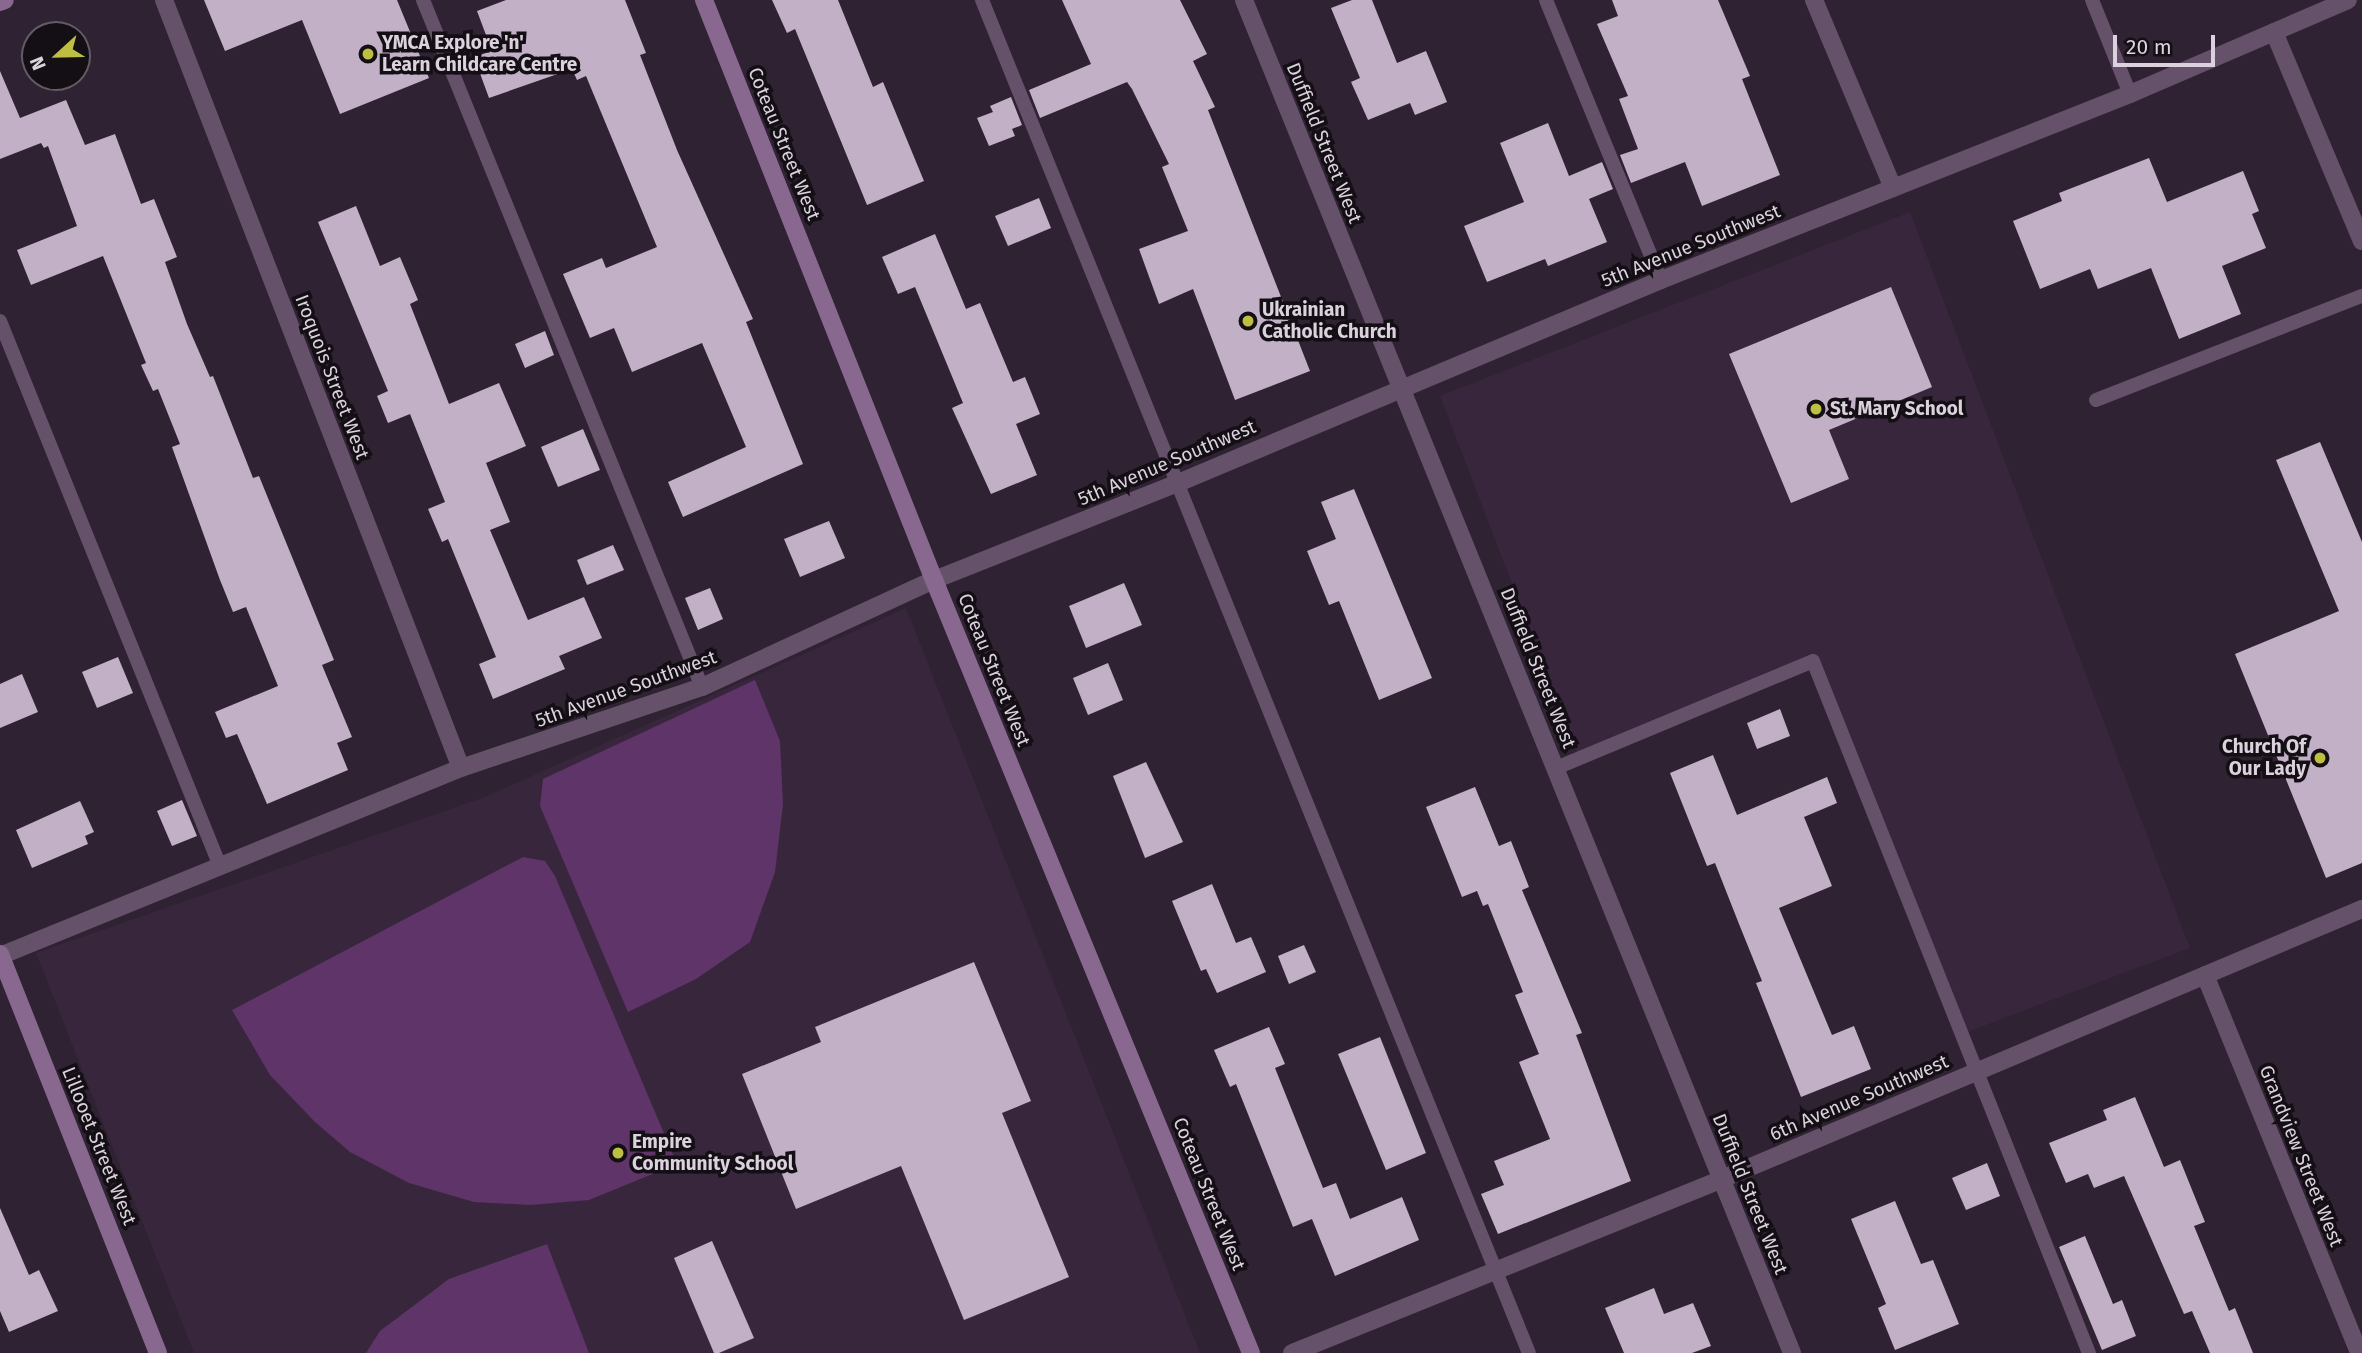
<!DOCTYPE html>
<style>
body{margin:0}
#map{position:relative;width:2362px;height:1353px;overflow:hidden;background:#2f2232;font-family:"Fira Sans",sans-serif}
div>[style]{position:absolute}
.built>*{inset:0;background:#38263c}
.green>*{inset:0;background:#5f3469}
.building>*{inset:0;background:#c2b1c6}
.lane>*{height:14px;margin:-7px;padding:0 7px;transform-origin:7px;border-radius:7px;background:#66516a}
.street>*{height:18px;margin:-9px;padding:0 9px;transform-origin:9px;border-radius:9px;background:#66516a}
.secondary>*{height:18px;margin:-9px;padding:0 9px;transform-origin:9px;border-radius:9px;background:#896890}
.dots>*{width:19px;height:19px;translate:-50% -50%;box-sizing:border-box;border:4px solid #140e15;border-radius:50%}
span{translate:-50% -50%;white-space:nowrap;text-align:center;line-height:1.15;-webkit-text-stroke:7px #140e15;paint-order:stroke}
.poi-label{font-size:19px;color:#dbd2dd;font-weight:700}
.left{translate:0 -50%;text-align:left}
.right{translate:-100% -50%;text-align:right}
.street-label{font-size:19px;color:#dbd2dd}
.north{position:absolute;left:21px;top:21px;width:70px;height:70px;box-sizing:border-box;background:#140e15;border:2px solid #645c65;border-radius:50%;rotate:248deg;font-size:19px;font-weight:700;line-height:28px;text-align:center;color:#dbd2dd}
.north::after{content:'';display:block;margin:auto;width:24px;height:32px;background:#bdbf43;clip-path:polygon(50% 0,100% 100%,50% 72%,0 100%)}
.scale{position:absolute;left:2113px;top:35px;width:102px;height:32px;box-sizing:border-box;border:4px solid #dbd2dd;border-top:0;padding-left:9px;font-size:21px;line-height:24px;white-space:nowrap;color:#dbd2dd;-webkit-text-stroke:5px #140e15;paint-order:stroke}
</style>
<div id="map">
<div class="built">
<i style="clip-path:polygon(1910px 212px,2190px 948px,1962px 1034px,1813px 661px,1579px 758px,1440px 396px)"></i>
<i style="clip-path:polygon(906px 608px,1200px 1353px,194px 1353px,36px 953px,485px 797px)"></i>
</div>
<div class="green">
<i style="clip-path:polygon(755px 680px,780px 741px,783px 804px,775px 872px,750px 942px,696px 979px,628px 1012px,540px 806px,543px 779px)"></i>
<i style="clip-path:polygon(523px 857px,545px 861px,555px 876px,677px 1164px,589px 1200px,531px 1205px,474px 1202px,409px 1183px,350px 1152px,315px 1122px,270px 1075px,232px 1010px)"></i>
<i style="clip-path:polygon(547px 1244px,589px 1353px,366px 1353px,380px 1331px,449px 1279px)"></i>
</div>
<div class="building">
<i style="clip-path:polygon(204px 0,397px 0,429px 78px,340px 114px,302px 20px,225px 51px)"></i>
<i style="clip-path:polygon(506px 0,625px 0,646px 53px,640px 55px,677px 150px,753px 319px,746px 322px,803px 464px,683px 517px,668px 482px,746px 447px,702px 343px,632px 372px,614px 328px,590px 338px,563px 274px,602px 258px,606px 268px,657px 247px,586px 76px,577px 80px,572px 69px,489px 98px,474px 57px,492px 51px,477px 11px)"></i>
<i style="clip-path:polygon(772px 0,838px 0,873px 87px,883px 82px,924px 181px,867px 205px,795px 29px,787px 33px)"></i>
<i style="clip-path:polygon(1062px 0,1180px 0,1207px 54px,1193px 61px,1215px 107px,1208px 110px,1310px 371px,1235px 400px,1193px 289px,1159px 304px,1139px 249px,1188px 231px,1162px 167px,1169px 164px,1132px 89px,1127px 82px,1040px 118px,1029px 90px,1091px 64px)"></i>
<i style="clip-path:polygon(1352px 0,1372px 0,1397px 63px,1426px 51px,1447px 102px,1415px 115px,1410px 103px,1368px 120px,1351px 82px,1360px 78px,1331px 8px)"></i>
<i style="clip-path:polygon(1612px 0,1718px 0,1750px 76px,1742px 79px,1780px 175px,1702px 206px,1685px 162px,1631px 183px,1620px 155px,1638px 149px,1619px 99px,1628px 96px,1597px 24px,1618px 16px)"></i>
<i style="clip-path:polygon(0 71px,20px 118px,66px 100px,85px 145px,115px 134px,141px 204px,154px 199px,177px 257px,165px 262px,187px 324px,210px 377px,213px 376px,253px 478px,259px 476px,334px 660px,322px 665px,352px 737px,337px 743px,348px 770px,267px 804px,237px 734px,226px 738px,215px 712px,278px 686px,246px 607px,233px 612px,220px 580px,172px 447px,180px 444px,158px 389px,153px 391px,141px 365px,146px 363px,103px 256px,31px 285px,17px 250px,77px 226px,48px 146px,44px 148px,41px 143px,0 159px)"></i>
<i style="clip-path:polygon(1011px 97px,1022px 125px,1012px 129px,1015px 136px,989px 146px,977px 118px,993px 112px,990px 106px)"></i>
<i style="clip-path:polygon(1548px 123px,1569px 176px,1602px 162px,1613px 189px,1589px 199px,1607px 242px,1548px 266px,1545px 259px,1487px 282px,1464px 226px,1524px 202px,1500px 143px)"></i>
<i style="clip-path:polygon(2149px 158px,2167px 202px,2243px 171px,2259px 211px,2252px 214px,2266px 248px,2222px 266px,2241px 314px,2179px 339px,2151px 268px,2098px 289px,2090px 269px,2040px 289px,2013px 221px,2062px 201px,2059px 193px)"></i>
<i style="clip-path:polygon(1039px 198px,1051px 228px,1008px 246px,995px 216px)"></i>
<i style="clip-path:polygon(356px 206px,380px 266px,400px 257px,418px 300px,410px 304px,449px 404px,499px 383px,526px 446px,486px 463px,510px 522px,490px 530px,528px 620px,584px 597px,602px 638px,559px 656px,565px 669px,493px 699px,479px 664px,496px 657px,448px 539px,442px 542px,428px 509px,445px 502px,410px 414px,388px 423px,377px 396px,388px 391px,318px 222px)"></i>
<i style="clip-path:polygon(935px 234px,966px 309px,980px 303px,1013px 382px,1025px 377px,1040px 414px,1016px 424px,1037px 475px,991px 494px,952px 408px,963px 403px,915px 287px,898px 294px,882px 257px)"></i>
<i style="clip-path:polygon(1891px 287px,1932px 387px,1829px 430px,1849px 479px,1791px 503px,1729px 354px)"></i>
<i style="clip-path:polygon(545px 331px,554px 355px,525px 368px,515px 344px)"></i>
<i style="clip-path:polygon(583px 429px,600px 470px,558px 487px,541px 447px)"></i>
<i style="clip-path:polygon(2320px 442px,2362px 542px,2362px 863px,2326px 878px,2235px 654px,2339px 611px,2276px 460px)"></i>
<i style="clip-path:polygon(1354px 489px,1432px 678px,1379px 700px,1339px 601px,1329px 605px,1307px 551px,1336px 539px,1321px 502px)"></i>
<i style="clip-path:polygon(829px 521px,845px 558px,800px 577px,784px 539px)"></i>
<i style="clip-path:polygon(613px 545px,624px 570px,587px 585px,577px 560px)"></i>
<i style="clip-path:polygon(1124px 583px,1142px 625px,1086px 648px,1069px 606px)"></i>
<i style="clip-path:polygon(710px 588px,723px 619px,698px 630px,685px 598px)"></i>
<i style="clip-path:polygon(118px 657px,133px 693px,97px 708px,82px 672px)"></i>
<i style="clip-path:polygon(1108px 663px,1123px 700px,1088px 715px,1073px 678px)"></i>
<i style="clip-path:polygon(22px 674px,38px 712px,0 728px,0 684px)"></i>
<i style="clip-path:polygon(1780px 709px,1790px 736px,1757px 749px,1747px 723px)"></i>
<i style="clip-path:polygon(1713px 755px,1737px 815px,1827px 777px,1837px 803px,1804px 817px,1832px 886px,1779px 908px,1832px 1035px,1854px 1026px,1871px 1069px,1801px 1097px,1756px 983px,1762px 981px,1739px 924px,1715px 863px,1707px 866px,1670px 773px)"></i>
<i style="clip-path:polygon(1146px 762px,1183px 842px,1145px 858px,1113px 776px)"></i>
<i style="clip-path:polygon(1475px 787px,1499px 846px,1511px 841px,1529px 887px,1522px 890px,1582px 1033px,1576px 1035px,1631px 1181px,1498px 1234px,1481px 1194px,1504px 1185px,1494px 1161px,1550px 1139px,1519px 1062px,1539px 1054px,1515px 995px,1523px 992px,1488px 904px,1483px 906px,1477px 891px,1462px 897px,1426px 807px)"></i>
<i style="clip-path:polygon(182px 800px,197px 836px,172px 846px,157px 811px)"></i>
<i style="clip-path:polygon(80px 801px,94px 832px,85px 836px,88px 844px,32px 868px,16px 830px)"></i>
<i style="clip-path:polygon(1212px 884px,1236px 943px,1251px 937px,1266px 972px,1217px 993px,1206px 969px,1201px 971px,1172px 901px)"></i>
<i style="clip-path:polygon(1304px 945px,1316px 972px,1289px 984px,1278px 956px)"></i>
<i style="clip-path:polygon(974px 962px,1031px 1101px,1002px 1113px,1069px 1277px,964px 1320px,901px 1166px,796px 1209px,742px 1074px,821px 1042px,815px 1027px)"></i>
<i style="clip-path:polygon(1269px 1027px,1285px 1064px,1275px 1068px,1323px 1188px,1336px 1183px,1350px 1219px,1402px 1197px,1419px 1240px,1335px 1276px,1312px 1219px,1293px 1227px,1236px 1084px,1230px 1087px,1214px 1050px)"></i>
<i style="clip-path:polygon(1380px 1037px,1426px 1153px,1386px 1170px,1338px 1054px)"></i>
<i style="clip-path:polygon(2135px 1097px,2164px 1167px,2180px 1160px,2205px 1222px,2194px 1226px,2229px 1311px,2235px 1308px,2253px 1353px,2210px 1353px,2192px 1311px,2184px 1314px,2124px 1176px,2094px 1188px,2088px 1174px,2066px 1183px,2049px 1143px,2107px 1120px,2103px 1110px)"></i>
<i style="clip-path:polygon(1987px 1163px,2000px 1196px,1966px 1210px,1952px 1178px)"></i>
<i style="clip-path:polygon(1895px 1201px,1921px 1264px,1933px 1260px,1959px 1324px,1895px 1350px,1878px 1308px,1886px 1304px,1851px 1219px)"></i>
<i style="clip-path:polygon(0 1208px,29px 1275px,39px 1270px,58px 1311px,9px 1332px,0 1311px)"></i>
<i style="clip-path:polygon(2085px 1236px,2113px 1304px,2122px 1300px,2136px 1336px,2102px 1350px,2059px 1247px)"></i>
<i style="clip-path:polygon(712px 1241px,754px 1338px,719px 1353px,714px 1353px,674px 1258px)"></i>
<i style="clip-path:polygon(1654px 1288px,1664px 1314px,1693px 1303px,1711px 1346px,1692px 1353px,1624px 1353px,1605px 1308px)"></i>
</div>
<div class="lane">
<i style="left:423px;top:0;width:741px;rotate:67.9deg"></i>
<i style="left:982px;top:0;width:1459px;rotate:67.99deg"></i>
<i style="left:1546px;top:0;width:303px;rotate:67.7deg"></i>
<i style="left:2092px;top:0;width:101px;rotate:68deg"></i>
<i style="left:0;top:321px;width:588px;rotate:68.02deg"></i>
<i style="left:2096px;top:400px;width:286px;rotate:-21.4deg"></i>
<i style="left:1556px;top:768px;width:278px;rotate:-22.6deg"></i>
<i style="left:1813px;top:661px;width:745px;rotate:68.26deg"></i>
</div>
<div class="street">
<i style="left:164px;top:0;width:823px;rotate:68.86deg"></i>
<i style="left:1244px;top:0;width:1460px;rotate:67.95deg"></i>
<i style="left:1814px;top:0;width:204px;rotate:67.2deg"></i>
<i style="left:2274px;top:32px;width:227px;rotate:67.2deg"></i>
<i style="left:0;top:956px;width:498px;rotate:-22.2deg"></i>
<i style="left:461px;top:768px;width:254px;rotate:-18.6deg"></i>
<i style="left:702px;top:687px;width:255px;rotate:-24.8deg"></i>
<i style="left:934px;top:580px;width:263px;rotate:-21.7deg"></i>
<i style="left:1178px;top:483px;width:524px;rotate:-22.8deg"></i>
<i style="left:1661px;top:280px;width:505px;rotate:-21.63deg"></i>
<i style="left:2130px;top:94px;width:237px;rotate:-23.3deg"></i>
<i style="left:2205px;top:975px;width:408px;rotate:67.8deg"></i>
<i style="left:1292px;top:1353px;width:464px;rotate:-22deg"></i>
<i style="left:1722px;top:1179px;width:695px;rotate:-22.87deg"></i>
</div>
<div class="secondary">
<i style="left:704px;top:0;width:624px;rotate:68.37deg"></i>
<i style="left:934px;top:580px;width:835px;rotate:67.7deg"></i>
<i style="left:0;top:2px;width:5px;rotate:-22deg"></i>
<i style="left:0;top:954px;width:429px;rotate:68.4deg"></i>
</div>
<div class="dots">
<i style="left:368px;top:54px;background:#bdbf43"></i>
<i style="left:1248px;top:321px;background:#bdbf43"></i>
<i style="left:1816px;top:409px;background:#bdbf43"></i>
<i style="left:2320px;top:758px;background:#bdbf43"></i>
<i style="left:618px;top:1153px;background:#bdbf43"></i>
</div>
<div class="poi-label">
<span class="left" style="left:382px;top:54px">YMCA Explore 'n'<br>Learn Childcare Centre</span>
<span class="left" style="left:1262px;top:321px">Ukrainian<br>Catholic Church</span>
<span class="left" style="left:1830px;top:409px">St. Mary School</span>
<span class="right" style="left:2306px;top:758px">Church Of<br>Our Lady</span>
<span class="left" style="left:632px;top:1153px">Empire<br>Community School</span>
</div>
<div class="street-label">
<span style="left:1324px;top:143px;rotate:68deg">Duffield Street West</span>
<span style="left:784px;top:144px;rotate:68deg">Coteau Street West</span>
<span style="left:1691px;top:246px;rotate:-22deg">5th Avenue Southwest</span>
<span style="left:332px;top:377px;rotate:69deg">Iroquois Street West</span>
<span style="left:1167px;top:463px;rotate:-23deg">5th Avenue Southwest</span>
<span style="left:1538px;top:668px;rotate:68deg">Duffield Street West</span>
<span style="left:994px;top:670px;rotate:68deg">Coteau Street West</span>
<span style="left:626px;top:689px;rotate:-20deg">5th Avenue Southwest</span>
<span style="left:1859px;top:1098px;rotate:-23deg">6th Avenue Southwest</span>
<span style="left:99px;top:1146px;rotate:68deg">Lillooet Street West</span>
<span style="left:2301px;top:1156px;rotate:68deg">Grandview Street West</span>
<span style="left:1209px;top:1194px;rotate:68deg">Coteau Street West</span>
<span style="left:1750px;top:1194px;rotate:68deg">Duffield Street West</span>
</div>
<div class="north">N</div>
<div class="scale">20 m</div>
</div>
